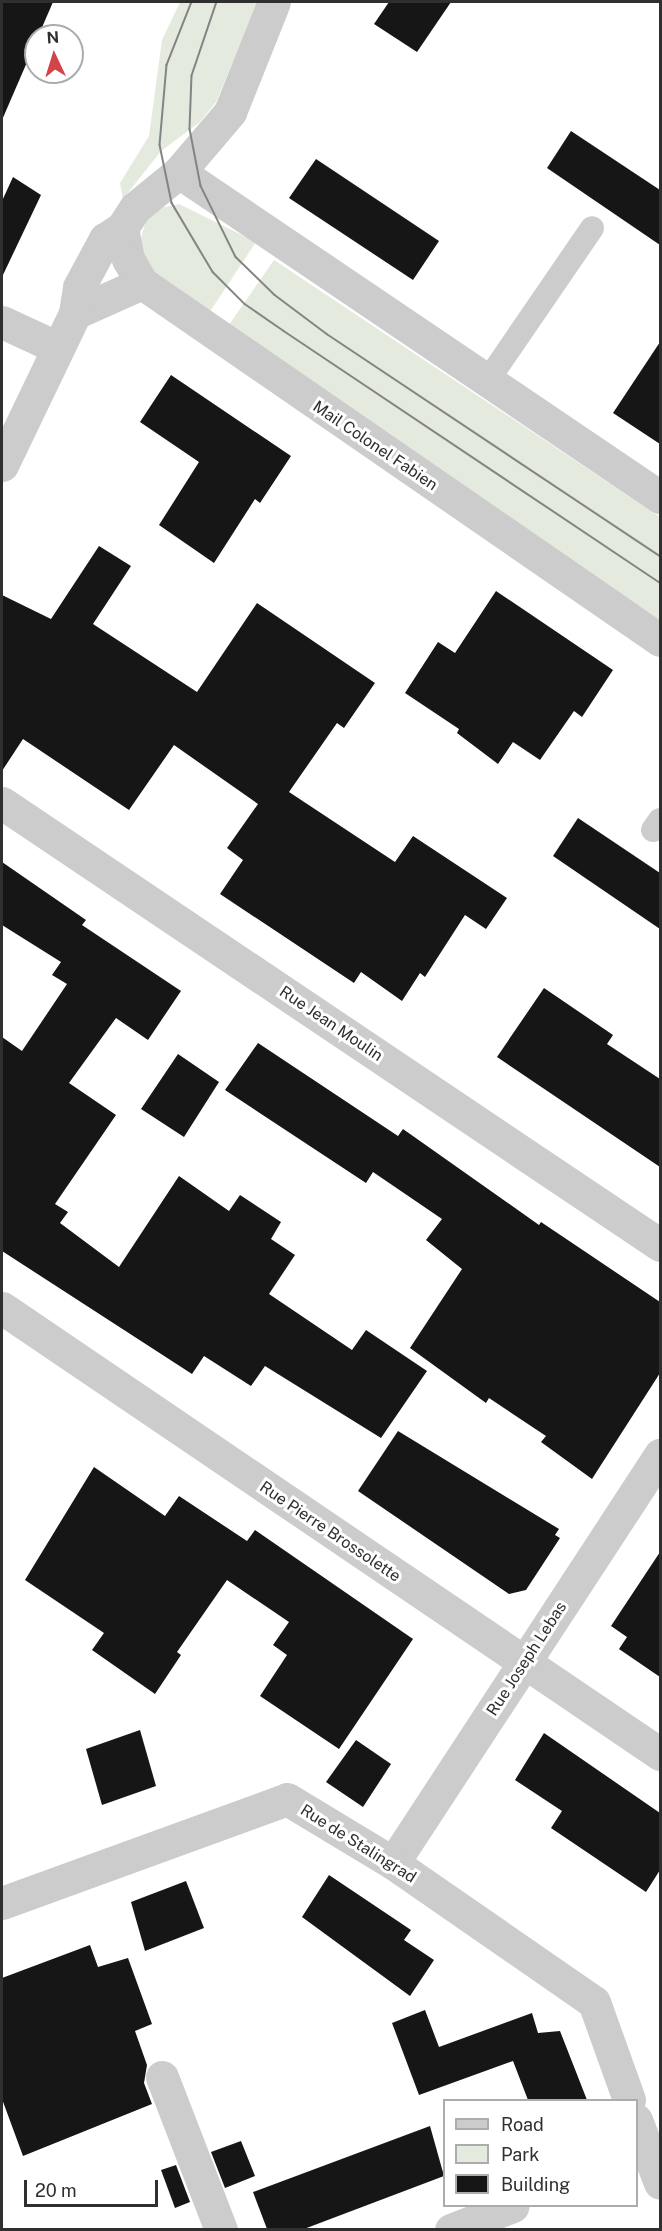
<!DOCTYPE html>
<style>
body{margin:0}
#map{position:relative;width:662px;height:2231px;overflow:hidden;background:#fff;font-family:"Public Sans",sans-serif}
div>[style]{position:absolute}
.green>*{inset:0;background:#e4eade}
.building>*{inset:0;background:#161616}
.lane>*{height:24px;margin:-12px;padding:0 12px;transform-origin:12px;border-radius:12px;background:#ccc}
.street>*{height:33px;margin:-16.5px;padding:0 16.5px;transform-origin:16.5px;border-radius:16.5px;background:#ccc}
.tram>*{height:1.5px;margin:-0.75px;padding:0 0.75px;transform-origin:0.75px;border-radius:0.75px;background:#848484}
span{translate:-50% -50%;white-space:nowrap;text-align:center;line-height:1.15;-webkit-text-stroke:6px #fff;paint-order:stroke}
.street-label{font-size:16px;color:#2f2f2f}
.frame{position:absolute;inset:0;border:3px solid #2f2f2f;pointer-events:none}
.legend{position:absolute;left:443px;top:2099px;width:195px;height:108px;box-sizing:border-box;background:#fff;border:2px solid #acacac;margin:0;padding:8px 10px;list-style:none;font-size:18px;color:#2f2f2f}
.legend li{display:flex;align-items:center;gap:12px;height:30px}
.legend b{width:30px;border:2px solid #acacac}
.north{position:absolute;left:24px;top:24px;width:60px;height:60px;box-sizing:border-box;background:#fff;border:2px solid #acacac;border-radius:50%;rotate:356deg;font-size:16px;font-weight:700;line-height:24px;text-align:center;color:#2f2f2f}
.north::after{content:'';display:block;margin:auto;width:21px;height:27px;background:#d24447;clip-path:polygon(50% 0,100% 100%,50% 72%,0 100%)}
.scale{position:absolute;left:24px;top:2180px;width:134px;height:27px;box-sizing:border-box;border:3px solid #2f2f2f;border-top:0;padding-left:8px;font-size:18px;line-height:21px;white-space:nowrap;color:#2f2f2f;-webkit-text-stroke:4px #fff;paint-order:stroke}
</style>
<div id="map">
<div class="green">
<i style="clip-path:polygon(180px 2px,258px 2px,216px 102px,200px 122px,161px 151px,123px 199px,120px 183px,149px 136px,162px 40px)"></i>
<i style="clip-path:polygon(179px 204px,256px 242px,207px 316px,163px 282px,143px 258px,140px 243px,146px 219px,156px 209px)"></i>
<i style="clip-path:polygon(274px 260px,660px 517px,660px 620px,226px 329px)"></i>
</div>
<div class="building">
<i style="clip-path:polygon(2px 2px,53px 2px,2px 120px)"></i>
<i style="clip-path:polygon(389px 2px,451px 2px,417px 52px,374px 24px)"></i>
<i style="clip-path:polygon(571px 131px,660px 190px,660px 245px,547px 168px)"></i>
<i style="clip-path:polygon(316px 159px,439px 241px,413px 280px,289px 198px)"></i>
<i style="clip-path:polygon(13px 177px,41px 195px,2px 277px,2px 201px)"></i>
<i style="clip-path:polygon(660px 342px,660px 444px,613px 413px)"></i>
<i style="clip-path:polygon(171px 375px,291px 456px,260px 503px,255px 499px,214px 563px,159px 525px,199px 462px,140px 422px)"></i>
<i style="clip-path:polygon(99px 546px,131px 566px,93px 624px,197px 692px,257px 603px,375px 683px,344px 728px,337px 723px,289px 792px,395px 862px,413px 836px,507px 898px,486px 929px,465px 915px,425px 977px,420px 973px,402px 1001px,361px 972px,354px 983px,220px 894px,243px 860px,227px 848px,258px 804px,174px 745px,129px 810px,23px 739px,2px 771px,2px 595px,51px 619px)"></i>
<i style="clip-path:polygon(496px 591px,613px 670px,582px 717px,574px 711px,540px 760px,513px 742px,498px 764px,457px 733px,459px 729px,405px 693px,438px 642px,455px 653px)"></i>
<i style="clip-path:polygon(578px 818px,660px 873px,660px 929px,553px 856px)"></i>
<i style="clip-path:polygon(2px 862px,86px 920px,82px 925px,181px 991px,148px 1040px,116px 1018px,69px 1083px,116px 1115px,55px 1204px,68px 1212px,60px 1223px,119px 1267px,179px 1176px,229px 1211px,240px 1195px,281px 1222px,271px 1239px,295px 1255px,269px 1294px,352px 1350px,366px 1330px,427px 1371px,381px 1438px,265px 1366px,251px 1386px,204px 1356px,192px 1374px,2px 1251px,2px 1037px,22px 1051px,67px 984px,52px 975px,61px 962px,2px 925px)"></i>
<i style="clip-path:polygon(544px 988px,613px 1035px,607px 1044px,660px 1079px,660px 1167px,497px 1057px)"></i>
<i style="clip-path:polygon(258px 1043px,398px 1136px,403px 1129px,539px 1225px,541px 1222px,660px 1302px,660px 1373px,592px 1479px,541px 1442px,546px 1436px,489px 1398px,486px 1403px,410px 1348px,462px 1269px,426px 1240px,442px 1219px,373px 1172px,366px 1183px,225px 1090px)"></i>
<i style="clip-path:polygon(178px 1054px,219px 1082px,184px 1137px,141px 1109px)"></i>
<i style="clip-path:polygon(398px 1431px,559px 1529px,555px 1535px,560px 1538px,526px 1590px,509px 1594px,358px 1491px)"></i>
<i style="clip-path:polygon(94px 1467px,165px 1516px,179px 1496px,247px 1541px,255px 1530px,413px 1639px,339px 1749px,260px 1696px,287px 1655px,273px 1645px,289px 1622px,227px 1580px,177px 1652px,181px 1655px,155px 1694px,92px 1650px,104px 1633px,25px 1580px)"></i>
<i style="clip-path:polygon(660px 1552px,660px 1677px,619px 1649px,627px 1637px,611px 1626px)"></i>
<i style="clip-path:polygon(140px 1730px,156px 1786px,102px 1805px,86px 1749px)"></i>
<i style="clip-path:polygon(544px 1733px,660px 1813px,660px 1870px,646px 1892px,551px 1828px,562px 1811px,515px 1780px)"></i>
<i style="clip-path:polygon(356px 1740px,391px 1764px,363px 1807px,326px 1782px)"></i>
<i style="clip-path:polygon(329px 1875px,411px 1930px,404px 1940px,434px 1960px,410px 1996px,302px 1917px)"></i>
<i style="clip-path:polygon(186px 1881px,204px 1928px,145px 1951px,131px 1902px)"></i>
<i style="clip-path:polygon(90px 1945px,98px 1967px,128px 1958px,152px 2024px,135px 2031px,147px 2065px,144px 2083px,152px 2104px,23px 2156px,2px 2099px,2px 1978px)"></i>
<i style="clip-path:polygon(425px 2010px,439px 2047px,532px 2013px,538px 2033px,560px 2031px,587px 2100px,528px 2100px,513px 2061px,419px 2095px,392px 2023px)"></i>
<i style="clip-path:polygon(430px 2126px,444px 2176px,304px 2229px,267px 2229px,253px 2192px)"></i>
<i style="clip-path:polygon(241px 2141px,255px 2176px,225px 2188px,211px 2152px)"></i>
<i style="clip-path:polygon(176px 2165px,190px 2202px,175px 2208px,161px 2170px)"></i>
</div>
<div class="lane">
<i style="left:488px;top:380px;width:184px;rotate:-55.6deg"></i>
<i style="left:653px;top:830px;width:12px;rotate:-55deg"></i>
</div>
<div class="street">
<i style="left:179px;top:172px;width:581px;rotate:34.05deg"></i>
<i style="left:122px;top:228px;width:32px;rotate:79deg"></i>
<i style="left:128px;top:259px;width:28px;rotate:60deg"></i>
<i style="left:142px;top:283px;width:629px;rotate:34.57deg"></i>
<i style="left:75px;top:313px;width:73px;rotate:-24.1deg"></i>
<i style="left:2px;top:322px;width:60px;rotate:24.8deg"></i>
<i style="left:2px;top:465px;width:169px;rotate:-64.3deg"></i>
<i style="left:75px;top:313px;width:26px;rotate:-81deg"></i>
<i style="left:79px;top:287px;width:55px;rotate:-61.6deg"></i>
<i style="left:105px;top:239px;width:20px;rotate:-33deg"></i>
<i style="left:122px;top:228px;width:24px;rotate:-57deg"></i>
<i style="left:135px;top:208px;width:57px;rotate:-39.3deg"></i>
<i style="left:179px;top:172px;width:79px;rotate:-49.6deg"></i>
<i style="left:230px;top:112px;width:118px;rotate:-68.2deg"></i>
<i style="left:2px;top:803px;width:793px;rotate:33.89deg"></i>
<i style="left:2px;top:1308px;width:795px;rotate:34.13deg"></i>
<i style="left:393px;top:1863px;width:488px;rotate:-56.8deg"></i>
<i style="left:2px;top:1903px;width:303px;rotate:-20deg"></i>
<i style="left:287px;top:1799px;width:124px;rotate:31.1deg"></i>
<i style="left:393px;top:1863px;width:244px;rotate:34.7deg"></i>
<i style="left:594px;top:2002px;width:104px;rotate:70.3deg"></i>
<i style="left:162px;top:2077px;width:164px;rotate:68.9deg"></i>
<i style="left:636px;top:2120px;width:67px;rotate:69.1deg"></i>
<i style="left:451px;top:2230px;width:66px;rotate:-21.2deg"></i>
</div>
<div class="tram">
<i style="left:192px;top:2px;width:68px;rotate:111.6deg"></i>
<i style="left:167px;top:65px;width:80px;rotate:95deg"></i>
<i style="left:160px;top:145px;width:59px;rotate:78.3deg"></i>
<i style="left:172px;top:203px;width:80px;rotate:59.3deg"></i>
<i style="left:213px;top:272px;width:45px;rotate:45deg"></i>
<i style="left:245px;top:304px;width:47px;rotate:34.7deg"></i>
<i style="left:284px;top:331px;width:453px;rotate:33.8deg"></i>
<i style="left:217px;top:2px;width:78px;rotate:108.7deg"></i>
<i style="left:192px;top:76px;width:53px;rotate:92.2deg"></i>
<i style="left:190px;top:129px;width:58px;rotate:79.1deg"></i>
<i style="left:201px;top:186px;width:79px;rotate:63.8deg"></i>
<i style="left:236px;top:257px;width:54px;rotate:44.3deg"></i>
<i style="left:275px;top:295px;width:65px;rotate:36.9deg"></i>
<i style="left:327px;top:334px;width:400px;rotate:33.7deg"></i>
</div>
<div class="street-label">
<span style="left:375px;top:446px;rotate:34deg">Mail Colonel Fabien</span>
<span style="left:331px;top:1024px;rotate:34deg">Rue Jean Moulin</span>
<span style="left:330px;top:1532px;rotate:34deg">Rue Pierre Brossolette</span>
<span style="left:527px;top:1659px;rotate:-57deg">Rue Joseph Lebas</span>
<span style="left:358px;top:1844px;rotate:32deg">Rue de Stalingrad</span>
</div>
<div class="frame"></div>
<ul class="legend">
<li><b style="height:8px;background:#ccc"></b>Road</li>
<li><b style="height:16px;background:#e4eade"></b>Park</li>
<li><b style="height:16px;background:#161616"></b>Building</li>
</ul>
<div class="north">N</div>
<div class="scale">20 m</div>
</div>
